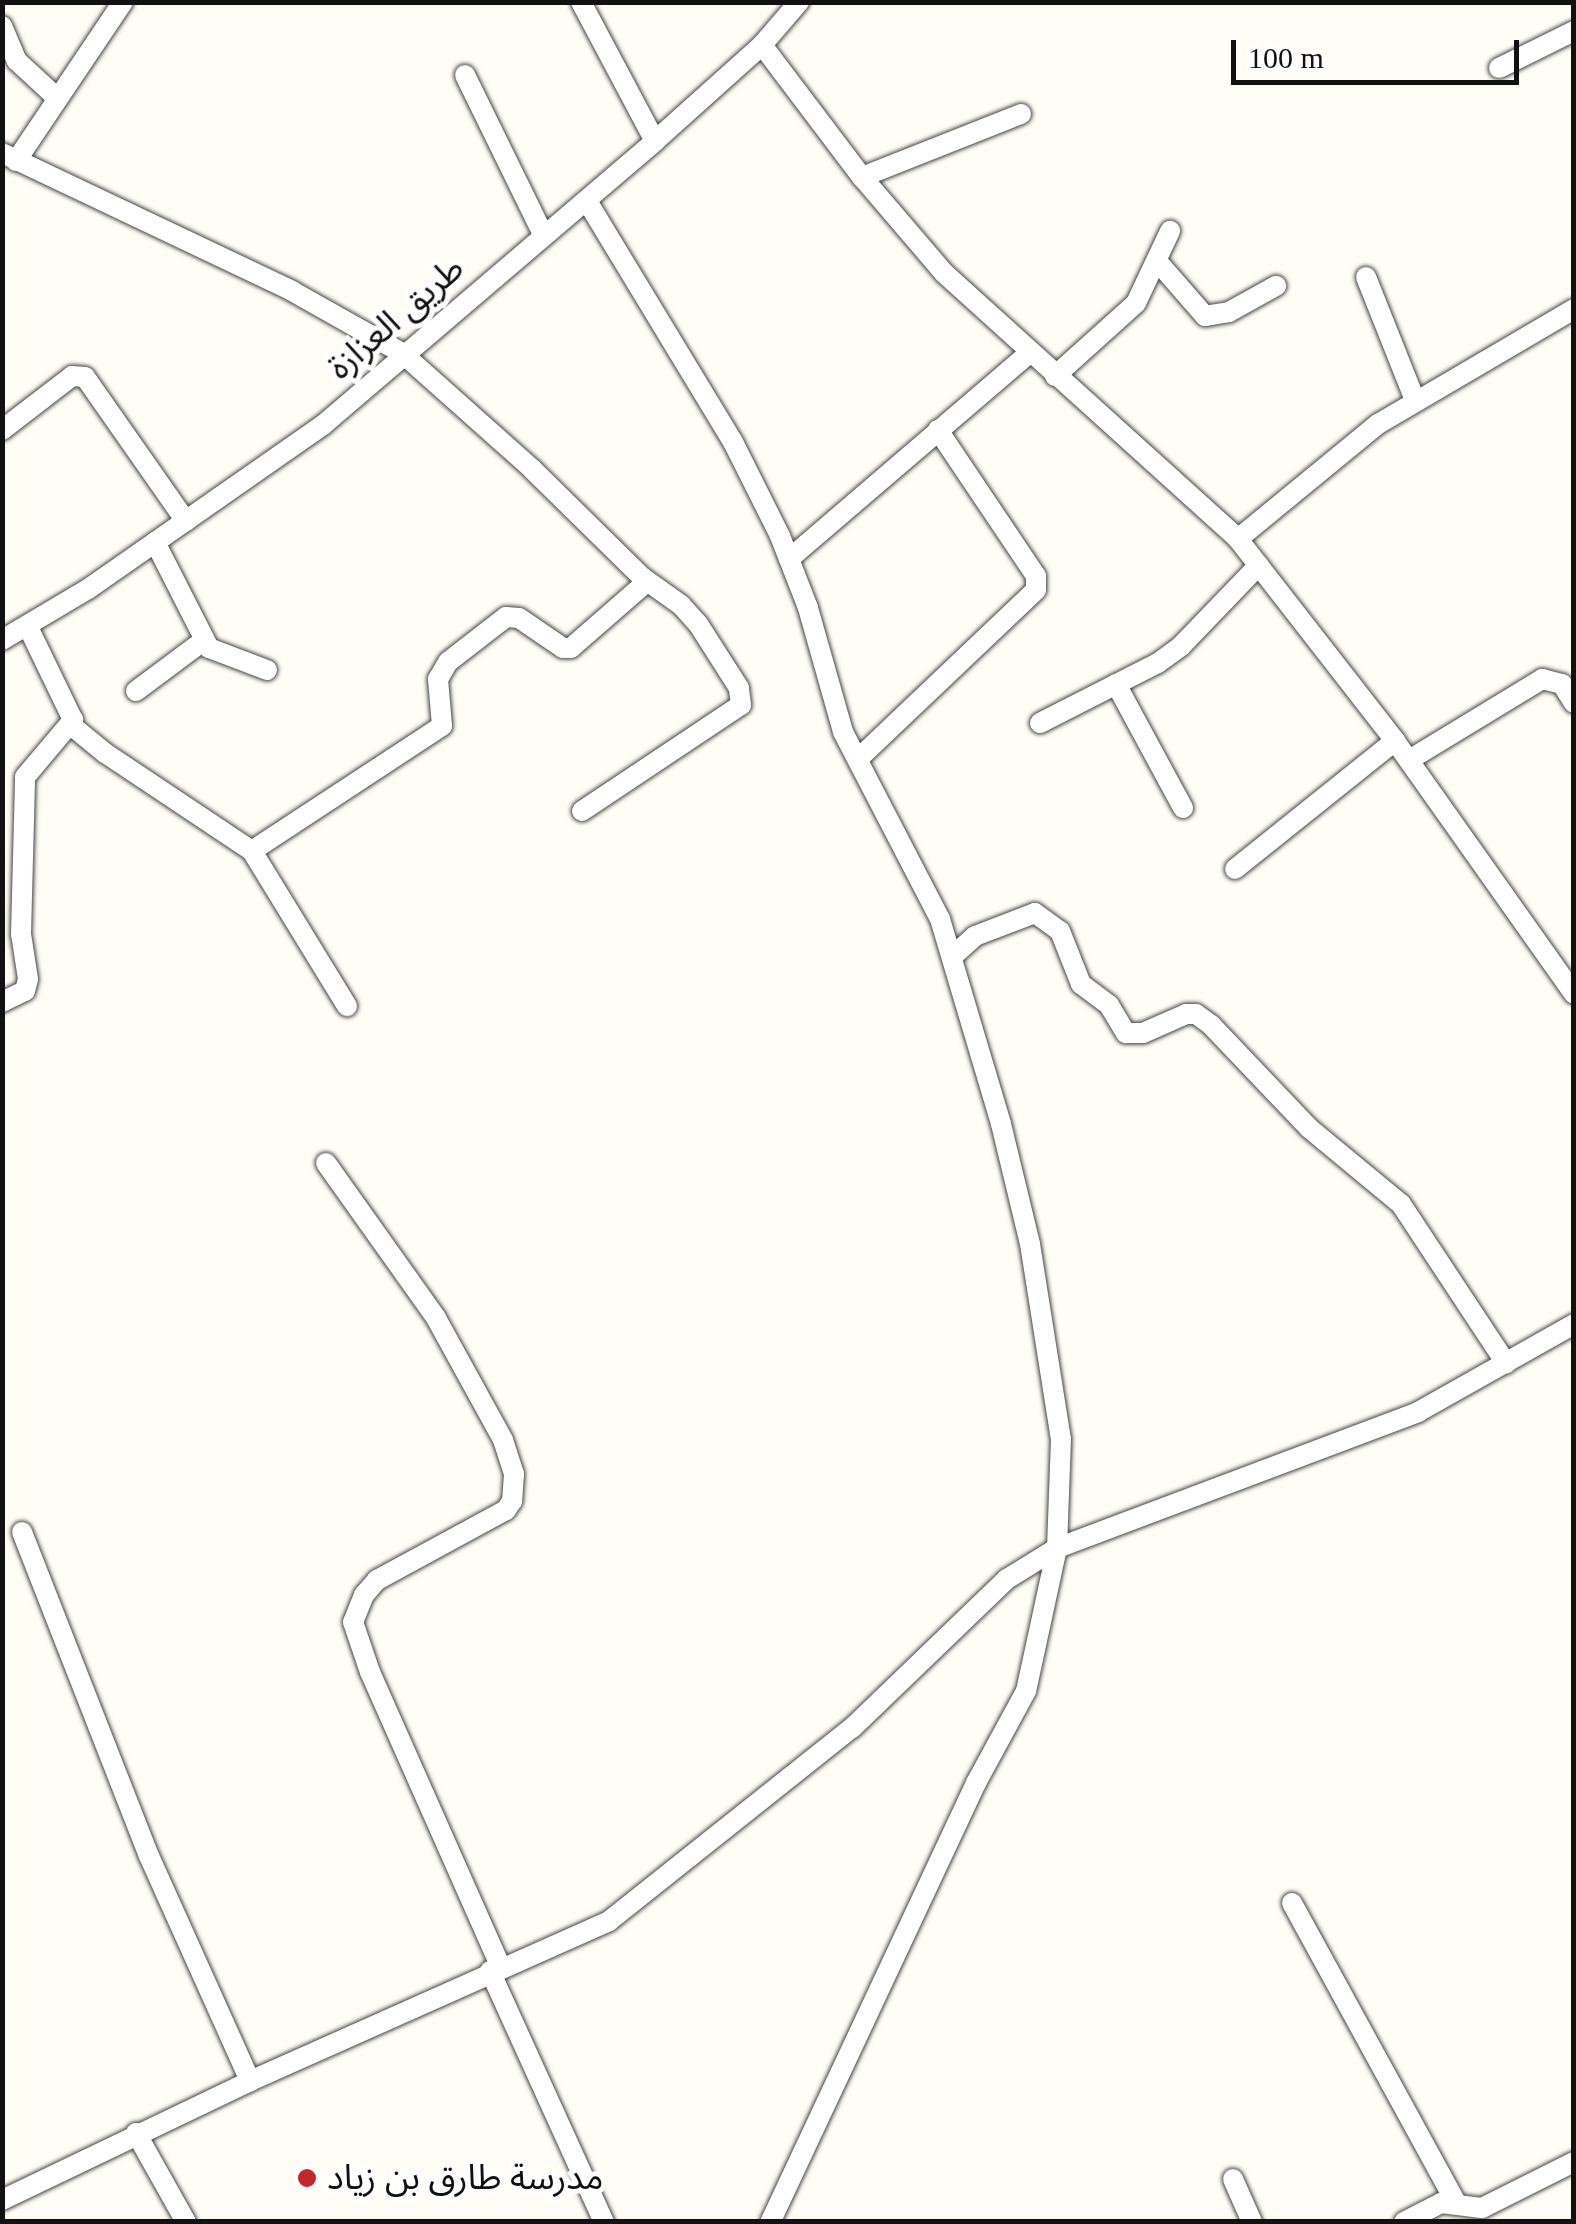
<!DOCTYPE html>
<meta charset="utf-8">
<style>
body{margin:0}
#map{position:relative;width:1576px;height:2224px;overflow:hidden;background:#fffdf5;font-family:"Times New Roman","Noto Sans Arabic",serif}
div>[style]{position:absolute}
.roads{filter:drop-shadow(0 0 2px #444) drop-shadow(0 0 2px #444)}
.minor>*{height:20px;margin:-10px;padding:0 10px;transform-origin:10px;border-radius:10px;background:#fff}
.dots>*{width:28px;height:28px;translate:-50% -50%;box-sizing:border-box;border:5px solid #fff;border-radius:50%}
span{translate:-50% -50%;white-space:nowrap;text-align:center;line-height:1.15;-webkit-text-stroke:10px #fff;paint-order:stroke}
.street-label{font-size:35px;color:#111}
.poi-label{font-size:35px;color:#111}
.left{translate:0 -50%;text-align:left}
.frame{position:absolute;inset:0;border:5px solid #111;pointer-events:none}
.scale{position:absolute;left:1231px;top:40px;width:288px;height:45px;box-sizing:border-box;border:5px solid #111;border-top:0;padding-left:12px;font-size:30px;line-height:35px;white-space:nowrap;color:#111;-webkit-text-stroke:8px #fff;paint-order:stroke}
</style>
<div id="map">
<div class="roads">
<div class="minor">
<i style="left:581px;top:2px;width:157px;rotate:62deg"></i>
<i style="left:2px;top:26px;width:38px;rotate:67deg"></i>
<i style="left:17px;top:61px;width:53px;rotate:42.7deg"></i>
<i style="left:762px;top:45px;width:166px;rotate:52.9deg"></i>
<i style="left:862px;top:177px;width:126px;rotate:49.5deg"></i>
<i style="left:944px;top:273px;width:396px;rotate:42.1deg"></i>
<i style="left:1238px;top:539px;width:256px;rotate:52.1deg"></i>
<i style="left:1395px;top:741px;width:310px;rotate:54.7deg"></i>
<i style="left:1499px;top:68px;width:84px;rotate:-26.3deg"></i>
<i style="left:465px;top:75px;width:179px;rotate:63.9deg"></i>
<i style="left:2px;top:153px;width:321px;rotate:25.4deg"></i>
<i style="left:292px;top:291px;width:126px;rotate:29.4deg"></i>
<i style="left:402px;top:353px;width:174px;rotate:41.7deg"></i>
<i style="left:532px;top:469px;width:156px;rotate:44.5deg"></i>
<i style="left:643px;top:578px;width:8px;rotate:97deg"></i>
<i style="left:642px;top:586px;width:94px;rotate:138.9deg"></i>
<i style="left:571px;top:648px;width:8px;rotate:180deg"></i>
<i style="left:563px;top:648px;width:53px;rotate:-145.7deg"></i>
<i style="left:519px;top:618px;width:13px;rotate:-176deg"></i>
<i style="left:506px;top:617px;width:73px;rotate:142.2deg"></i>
<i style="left:448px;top:662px;width:20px;rotate:120deg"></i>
<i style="left:438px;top:679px;width:47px;rotate:85.1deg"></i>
<i style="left:442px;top:726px;width:227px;rotate:146.7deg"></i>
<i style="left:252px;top:851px;width:177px;rotate:-146.3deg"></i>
<i style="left:105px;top:753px;width:43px;rotate:-140.7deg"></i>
<i style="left:16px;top:161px;width:192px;rotate:-56.1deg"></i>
<i style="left:862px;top:177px;width:171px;rotate:-21.6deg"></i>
<i style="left:587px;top:201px;width:282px;rotate:58.8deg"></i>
<i style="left:733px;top:442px;width:105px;rotate:63.4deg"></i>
<i style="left:780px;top:536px;width:77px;rotate:68.7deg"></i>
<i style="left:808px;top:608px;width:129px;rotate:74.2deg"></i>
<i style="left:843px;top:732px;width:211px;rotate:62.6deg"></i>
<i style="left:940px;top:919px;width:214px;rotate:73.4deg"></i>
<i style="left:1001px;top:1124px;width:123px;rotate:76.4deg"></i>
<i style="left:1030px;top:1244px;width:197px;rotate:81deg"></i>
<i style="left:1061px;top:1439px;width:109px;rotate:92.1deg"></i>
<i style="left:1057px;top:1548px;width:146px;rotate:102.2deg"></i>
<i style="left:1026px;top:1691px;width:105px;rotate:118.5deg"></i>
<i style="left:976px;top:1783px;width:485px;rotate:115.1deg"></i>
<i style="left:1157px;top:261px;width:73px;rotate:48.9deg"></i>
<i style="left:1205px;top:316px;width:24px;rotate:-9deg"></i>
<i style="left:1229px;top:312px;width:54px;rotate:-29deg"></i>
<i style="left:1366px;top:277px;width:132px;rotate:68.3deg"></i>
<i style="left:1055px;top:376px;width:109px;rotate:-42deg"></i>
<i style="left:1136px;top:303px;width:80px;rotate:-64.7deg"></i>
<i style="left:2px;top:430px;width:88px;rotate:-37.6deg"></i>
<i style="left:72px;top:376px;width:13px;rotate:4deg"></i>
<i style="left:85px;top:377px;width:176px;rotate:55deg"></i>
<i style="left:1238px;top:539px;width:181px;rotate:-39.4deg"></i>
<i style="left:1378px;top:424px;width:227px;rotate:-30.4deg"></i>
<i style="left:155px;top:542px;width:119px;rotate:63deg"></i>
<i style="left:209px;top:648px;width:62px;rotate:20.8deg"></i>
<i style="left:789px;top:559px;width:316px;rotate:-40.6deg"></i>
<i style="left:2px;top:640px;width:100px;rotate:-30.7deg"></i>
<i style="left:88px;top:589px;width:287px;rotate:-34.9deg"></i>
<i style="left:323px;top:425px;width:437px;rotate:-40.5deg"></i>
<i style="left:655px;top:141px;width:144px;rotate:-41.9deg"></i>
<i style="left:762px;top:45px;width:57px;rotate:-49.3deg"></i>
<i style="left:1116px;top:684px;width:141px;rotate:61.6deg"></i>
<i style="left:136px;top:691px;width:84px;rotate:-36.7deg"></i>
<i style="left:1040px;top:723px;width:132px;rotate:-27deg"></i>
<i style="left:1158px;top:663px;width:29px;rotate:-36deg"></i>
<i style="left:1181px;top:646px;width:112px;rotate:-46.1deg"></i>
<i style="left:858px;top:759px;width:245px;rotate:-43.5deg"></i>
<i style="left:1036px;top:590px;width:14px;rotate:-90deg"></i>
<i style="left:1036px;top:576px;width:176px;rotate:-123.9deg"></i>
<i style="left:1409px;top:760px;width:156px;rotate:-31.3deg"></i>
<i style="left:1542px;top:679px;width:21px;rotate:14deg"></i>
<i style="left:1562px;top:684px;width:22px;rotate:58deg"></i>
<i style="left:582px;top:811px;width:191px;rotate:-33.7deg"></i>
<i style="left:741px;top:705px;width:17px;rotate:-97deg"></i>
<i style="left:739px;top:688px;width:76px;rotate:-122.6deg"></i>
<i style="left:698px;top:624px;width:25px;rotate:-132deg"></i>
<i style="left:681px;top:605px;width:47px;rotate:-144.6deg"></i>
<i style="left:252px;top:851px;width:182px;rotate:58.5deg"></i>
<i style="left:1235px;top:869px;width:205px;rotate:-38.7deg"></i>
<i style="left:954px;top:955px;width:28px;rotate:-42deg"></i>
<i style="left:975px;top:936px;width:64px;rotate:-21deg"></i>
<i style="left:1035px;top:913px;width:31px;rotate:36deg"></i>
<i style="left:1060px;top:931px;width:57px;rotate:68.4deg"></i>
<i style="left:1081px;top:984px;width:35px;rotate:37deg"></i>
<i style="left:1109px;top:1005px;width:33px;rotate:59deg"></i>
<i style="left:1126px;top:1033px;width:17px"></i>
<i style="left:1143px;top:1033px;width:47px;rotate:-23.8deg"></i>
<i style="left:1186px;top:1014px;width:10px"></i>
<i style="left:1196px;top:1014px;width:19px;rotate:36deg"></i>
<i style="left:1211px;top:1025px;width:142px;rotate:46.4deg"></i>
<i style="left:1309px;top:1128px;width:119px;rotate:39.6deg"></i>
<i style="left:1401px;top:1204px;width:191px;rotate:56.6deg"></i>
<i style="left:2px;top:1002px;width:25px;rotate:-26deg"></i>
<i style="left:25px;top:991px;width:12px;rotate:-76deg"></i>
<i style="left:28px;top:979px;width:46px;rotate:-98.8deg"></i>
<i style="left:21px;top:934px;width:157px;rotate:-88.5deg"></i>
<i style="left:25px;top:777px;width:75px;rotate:-49.9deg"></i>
<i style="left:73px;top:720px;width:103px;rotate:-115.8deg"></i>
<i style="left:326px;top:1163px;width:190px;rotate:54.6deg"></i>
<i style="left:436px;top:1318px;width:139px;rotate:61.2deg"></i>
<i style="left:503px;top:1440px;width:36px;rotate:72deg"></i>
<i style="left:514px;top:1474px;width:27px;rotate:94deg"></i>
<i style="left:512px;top:1501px;width:11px;rotate:124deg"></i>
<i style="left:506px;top:1510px;width:147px;rotate:151.5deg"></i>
<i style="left:377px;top:1580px;width:20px;rotate:131deg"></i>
<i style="left:364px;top:1595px;width:29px;rotate:112deg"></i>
<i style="left:353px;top:1622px;width:53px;rotate:71.2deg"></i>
<i style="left:370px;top:1672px;width:321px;rotate:66.1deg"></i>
<i style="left:22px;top:1532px;width:348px;rotate:68.6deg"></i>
<i style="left:149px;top:1856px;width:247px;rotate:65.8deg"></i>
<i style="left:1292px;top:1903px;width:341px;rotate:61.3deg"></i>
<i style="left:490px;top:1971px;width:276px;rotate:65.6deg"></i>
<i style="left:136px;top:2133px;width:102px;rotate:60.7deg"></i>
<i style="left:1233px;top:2179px;width:47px;rotate:66.2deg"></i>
<i style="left:2px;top:2200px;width:275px;rotate:-25.6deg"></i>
<i style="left:250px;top:2081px;width:393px;rotate:-24deg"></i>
<i style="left:609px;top:1921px;width:310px;rotate:-38.5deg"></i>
<i style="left:852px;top:1728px;width:215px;rotate:-43.9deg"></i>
<i style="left:1007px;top:1579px;width:59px;rotate:-31.8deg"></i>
<i style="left:1057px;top:1548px;width:386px;rotate:-20.6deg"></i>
<i style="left:1418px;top:1412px;width:179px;rotate:-29.4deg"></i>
<i style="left:1404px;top:2222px;width:42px;rotate:-27.2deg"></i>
<i style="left:1441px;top:2203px;width:41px;rotate:7deg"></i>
<i style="left:1482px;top:2208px;width:103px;rotate:-26.6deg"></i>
</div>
</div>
<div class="dots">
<i style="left:307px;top:2178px;background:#c4262e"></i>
</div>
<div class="street-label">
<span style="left:396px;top:318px;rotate:-41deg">طريق العزازة</span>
</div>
<div class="poi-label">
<span class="left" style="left:327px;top:2178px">مدرسة طارق بن زياد</span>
</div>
<div class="frame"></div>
<div class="scale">100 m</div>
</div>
